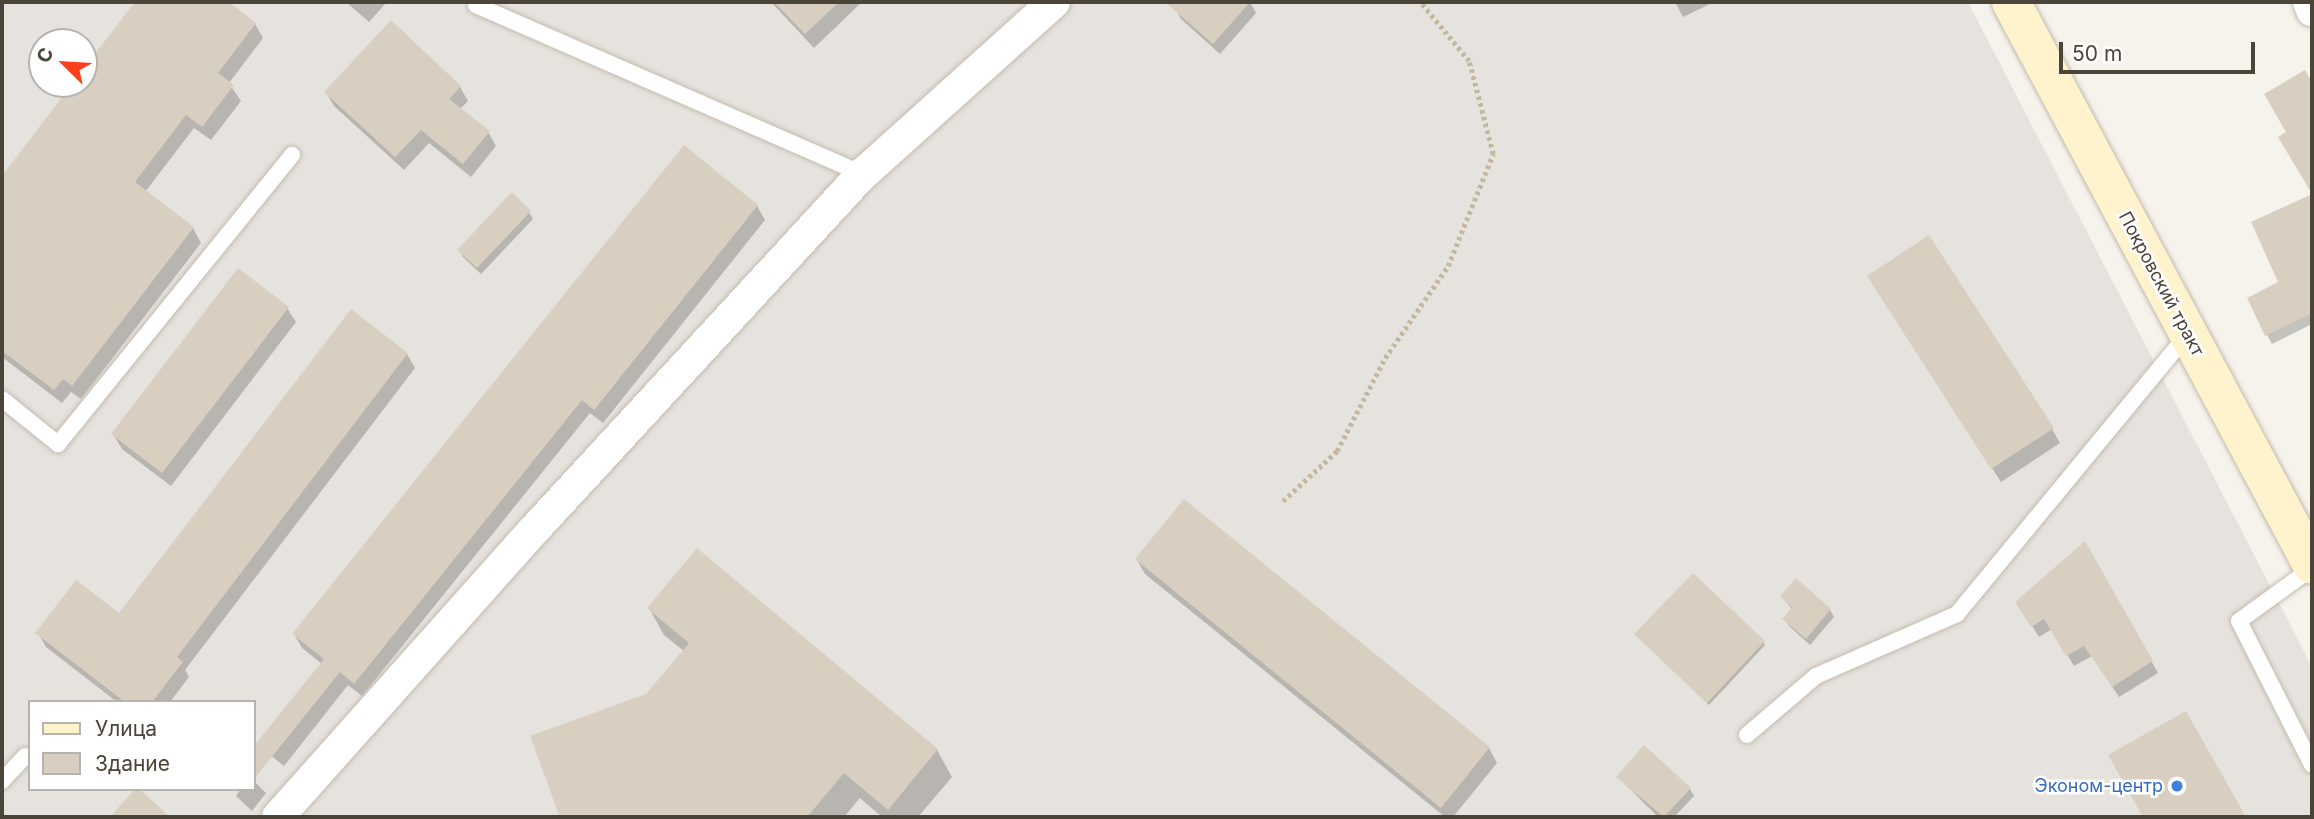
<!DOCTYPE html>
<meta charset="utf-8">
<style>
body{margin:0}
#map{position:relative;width:2314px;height:819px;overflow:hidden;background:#f6f3ec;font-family:Inter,sans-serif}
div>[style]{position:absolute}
.industrial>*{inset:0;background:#e6e2dd}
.shadow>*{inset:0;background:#0003}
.building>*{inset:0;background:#d8cfc1}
.path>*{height:4.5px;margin-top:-2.25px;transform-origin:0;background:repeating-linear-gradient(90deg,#c4b79f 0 3.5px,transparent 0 7px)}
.roads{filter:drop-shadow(0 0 2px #c2bbae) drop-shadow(0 0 2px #c2bbae)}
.service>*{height:16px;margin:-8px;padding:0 8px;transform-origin:8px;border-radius:8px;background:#fff}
.minor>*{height:32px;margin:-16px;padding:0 16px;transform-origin:16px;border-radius:16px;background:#fff}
.secondary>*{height:38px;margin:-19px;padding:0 19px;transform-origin:19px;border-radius:19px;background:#fff3cd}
.dots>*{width:19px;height:19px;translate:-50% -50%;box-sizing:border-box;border:4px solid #fff;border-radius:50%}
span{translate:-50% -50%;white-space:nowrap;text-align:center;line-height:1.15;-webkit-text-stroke:5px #fff;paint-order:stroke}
.street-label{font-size:18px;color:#4b4439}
.shop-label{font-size:18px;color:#366cbe}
.right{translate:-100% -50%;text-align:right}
.frame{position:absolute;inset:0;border:4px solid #4b4439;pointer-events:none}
.legend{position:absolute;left:28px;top:700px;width:228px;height:91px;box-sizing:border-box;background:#fff;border:2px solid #b7b4b0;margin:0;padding:9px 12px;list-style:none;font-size:21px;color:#4b4439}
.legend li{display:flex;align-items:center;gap:14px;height:35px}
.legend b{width:35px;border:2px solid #b7b4b0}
.north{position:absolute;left:28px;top:28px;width:70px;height:70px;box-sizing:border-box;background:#fff;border:2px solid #b7b4b0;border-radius:50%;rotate:294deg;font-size:19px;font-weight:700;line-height:28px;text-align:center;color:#4b4439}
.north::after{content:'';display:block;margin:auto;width:24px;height:32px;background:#fc3f1d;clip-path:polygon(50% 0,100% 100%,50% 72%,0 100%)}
.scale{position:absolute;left:2059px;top:42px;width:196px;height:32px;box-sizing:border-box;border:4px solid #4b4439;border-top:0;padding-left:9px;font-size:21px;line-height:24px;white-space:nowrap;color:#4b4439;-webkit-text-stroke:5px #fff;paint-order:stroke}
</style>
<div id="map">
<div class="industrial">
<i style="clip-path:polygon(evenodd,2px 2px,1968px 2px,2312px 667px,2312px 817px,2px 817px,2px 2px,42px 42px,84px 42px,84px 84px,42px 84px,42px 42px,2px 2px,30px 702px,254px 702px,254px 789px,30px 789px,30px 702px)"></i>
</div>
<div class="shadow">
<i style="clip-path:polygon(137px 2px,226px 2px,255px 24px,263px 38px,229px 83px,241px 101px,211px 140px,194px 128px,145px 192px,193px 228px,201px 243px,81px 399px,71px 392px,62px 403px,2px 357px,2px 179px,74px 84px,84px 84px,84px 71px)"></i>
<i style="clip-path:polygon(346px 2px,387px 2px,369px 22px)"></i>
<i style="clip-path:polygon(771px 2px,862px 2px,814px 48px)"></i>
<i style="clip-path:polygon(1180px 2px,1250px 2px,1256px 13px,1220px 54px,1181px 19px,1175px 8px)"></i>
<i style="clip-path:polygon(1675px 2px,1714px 2px,1683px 17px)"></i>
<i style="clip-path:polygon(2304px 72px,2312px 86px,2312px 191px,2281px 138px,2289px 133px)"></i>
<i style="clip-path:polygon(460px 87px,468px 101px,460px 109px,488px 132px,496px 146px,471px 177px,429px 143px,404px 170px,334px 106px,326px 92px)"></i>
<i style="clip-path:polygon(685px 148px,757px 206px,765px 220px,603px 423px,590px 413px,362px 696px,348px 685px,284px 766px,269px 754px,322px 664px,302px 648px,294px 634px)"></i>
<i style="clip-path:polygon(2307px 198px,2312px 208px,2312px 324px,2272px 344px,2267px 335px)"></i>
<i style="clip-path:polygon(529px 212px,533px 219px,481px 274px,463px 257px,459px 250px)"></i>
<i style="clip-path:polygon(1877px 290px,2052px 429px,2060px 443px,2001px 482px)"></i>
<i style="clip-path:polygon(287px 308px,296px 322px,171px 486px,122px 449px,113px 434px)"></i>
<i style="clip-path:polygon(407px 354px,415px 368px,185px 670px,189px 677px,170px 702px,117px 702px,46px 647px,38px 633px,119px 615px)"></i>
<i style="clip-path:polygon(2085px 543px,2158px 673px,2119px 697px,2092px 656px,2074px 666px,2052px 629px,2039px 637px,2024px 613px)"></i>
<i style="clip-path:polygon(1137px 560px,1489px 748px,1497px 763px,1453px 817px,1445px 817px,1145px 574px)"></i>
<i style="clip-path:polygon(1782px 597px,1830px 610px,1834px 617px,1810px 645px,1789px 626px,1785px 619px,1793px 610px)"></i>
<i style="clip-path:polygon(649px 608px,937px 750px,952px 777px,918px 817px,882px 817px,860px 798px,844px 817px,562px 817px,533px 737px,647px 696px,684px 651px,664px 635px)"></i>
<i style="clip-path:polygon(1638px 637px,1763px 642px,1765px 645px,1709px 705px)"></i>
<i style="clip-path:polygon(2185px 713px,2244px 817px,2145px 817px,2110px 756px)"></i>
<i style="clip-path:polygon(1618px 777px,1690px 789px,1694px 796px,1674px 817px,1658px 817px)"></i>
<i style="clip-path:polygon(254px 781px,266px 793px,252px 811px,236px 796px,241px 789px,254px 789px)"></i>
</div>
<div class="building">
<i style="clip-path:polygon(135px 2px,229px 2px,256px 23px,218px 73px,234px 85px,202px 127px,186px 115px,135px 182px,194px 227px,72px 386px,63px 379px,54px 390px,2px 351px,2px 176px,72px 84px,84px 84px,84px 68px)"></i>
<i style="clip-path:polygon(774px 2px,839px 2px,805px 34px)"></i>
<i style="clip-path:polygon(1165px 2px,1250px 2px,1213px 44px)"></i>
<i style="clip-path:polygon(391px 20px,461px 86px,449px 99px,490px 131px,463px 164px,421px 130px,395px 157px,324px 92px)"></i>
<i style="clip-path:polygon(2305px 70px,2312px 82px,2312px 313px,2265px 336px,2247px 298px,2278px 282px,2251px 222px,2312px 194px,2278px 137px,2286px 132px,2264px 94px)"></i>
<i style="clip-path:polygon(684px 145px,758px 205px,594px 410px,582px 400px,354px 684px,340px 672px,254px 779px,254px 746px,324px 659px,292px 634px)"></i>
<i style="clip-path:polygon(512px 192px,531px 211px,477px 268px,457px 250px)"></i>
<i style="clip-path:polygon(1929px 235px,2054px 428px,1991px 469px,1867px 276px)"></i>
<i style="clip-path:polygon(238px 268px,289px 307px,162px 473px,111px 434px)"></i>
<i style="clip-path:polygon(351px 309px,408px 353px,177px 657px,183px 662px,152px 702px,125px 702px,35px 633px,76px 580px,119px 613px)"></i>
<i style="clip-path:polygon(1184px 499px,1490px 747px,1441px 808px,1135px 559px)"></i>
<i style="clip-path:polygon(2085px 541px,2153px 661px,2112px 687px,2084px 646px,2066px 656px,2044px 619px,2031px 627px,2015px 602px)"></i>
<i style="clip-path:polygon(697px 548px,938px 749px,888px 810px,844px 773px,807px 817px,560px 817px,530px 736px,646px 694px,689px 643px,647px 608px)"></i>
<i style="clip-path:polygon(1693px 573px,1765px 641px,1707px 703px,1634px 634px)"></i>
<i style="clip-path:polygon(1796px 578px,1831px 609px,1806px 639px,1782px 619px,1792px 607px,1780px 596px)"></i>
<i style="clip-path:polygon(2186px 711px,2246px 817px,2143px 817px,2108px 755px)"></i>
<i style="clip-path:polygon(1644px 745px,1691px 788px,1664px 817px,1616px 777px)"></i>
<i style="clip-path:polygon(135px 789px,139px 789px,170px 817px,110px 817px)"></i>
</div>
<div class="path">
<i style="left:1283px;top:501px;width:74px;rotate:-42.8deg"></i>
<i style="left:1337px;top:451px;width:105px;rotate:-62.7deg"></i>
<i style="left:1385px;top:358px;width:112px;rotate:-55.6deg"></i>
<i style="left:1448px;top:266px;width:121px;rotate:-68.1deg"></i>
<i style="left:1493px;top:154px;width:96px;rotate:-104.5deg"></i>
<i style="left:1469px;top:61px;width:77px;rotate:-129.7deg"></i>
</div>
<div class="roads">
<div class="service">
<i style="left:476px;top:5px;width:422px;rotate:23.6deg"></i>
<i style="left:2px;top:399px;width:72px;rotate:38.8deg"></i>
<i style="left:58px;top:444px;width:372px;rotate:-51deg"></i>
<i style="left:2312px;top:568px;width:90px;rotate:144deg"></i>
<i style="left:2239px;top:621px;width:161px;rotate:63.1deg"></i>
<i style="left:1747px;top:735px;width:91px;rotate:-40.5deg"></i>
<i style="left:1816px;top:676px;width:154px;rotate:-23.7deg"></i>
<i style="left:1957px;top:614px;width:363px;rotate:-50.5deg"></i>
<i style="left:2px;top:781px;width:34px;rotate:-47deg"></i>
</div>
<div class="minor">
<i style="left:2309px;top:2px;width:9px;rotate:69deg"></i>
<i style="left:278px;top:817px;width:383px;rotate:-48.3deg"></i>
<i style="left:533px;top:531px;width:486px;rotate:-47.3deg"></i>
<i style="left:863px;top:174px;width:257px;rotate:-42deg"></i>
</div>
<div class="secondary">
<i style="left:2011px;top:2px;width:638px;rotate:61.87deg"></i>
</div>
</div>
<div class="dots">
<i style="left:2177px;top:786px;background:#3f7fe0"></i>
</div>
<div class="street-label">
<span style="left:2161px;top:284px;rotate:62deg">Покровский тракт</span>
</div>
<div class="shop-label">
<span class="right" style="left:2163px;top:786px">Эконом-центр</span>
</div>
<div class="frame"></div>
<ul class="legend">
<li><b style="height:9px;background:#fff3cd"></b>Улица</li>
<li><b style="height:19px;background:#d8cfc1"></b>Здание</li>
</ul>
<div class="north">С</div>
<div class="scale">50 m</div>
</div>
